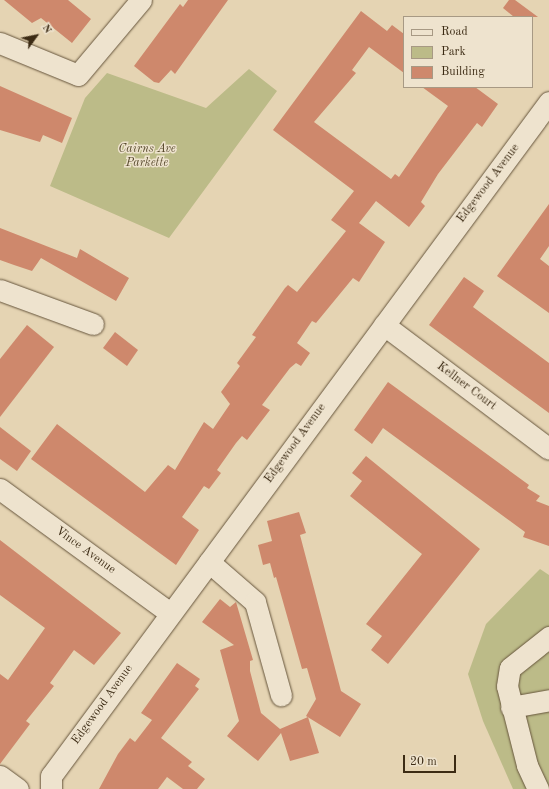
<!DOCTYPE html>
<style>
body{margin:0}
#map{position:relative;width:549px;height:789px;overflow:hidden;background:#e5d4b3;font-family:"Old Standard TT",serif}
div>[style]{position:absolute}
.green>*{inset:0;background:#bcbb88}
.building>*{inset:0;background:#ce886c}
.roads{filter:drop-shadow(0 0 1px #66553c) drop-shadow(0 0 1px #66553c)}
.minor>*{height:21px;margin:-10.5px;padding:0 10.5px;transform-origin:10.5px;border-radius:10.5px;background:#eee3ce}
span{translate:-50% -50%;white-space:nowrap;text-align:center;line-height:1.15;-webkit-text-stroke:3px #eee3ce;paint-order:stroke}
.park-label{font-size:12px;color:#56482b;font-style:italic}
.street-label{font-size:12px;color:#3c2b14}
.legend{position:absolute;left:403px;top:16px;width:130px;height:72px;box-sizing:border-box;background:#eee3ce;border:1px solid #a79984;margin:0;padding:5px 7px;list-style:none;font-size:12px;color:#3c2b14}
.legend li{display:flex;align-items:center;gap:8px;height:20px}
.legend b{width:20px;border:1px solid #a79984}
.north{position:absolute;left:16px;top:16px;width:40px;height:40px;-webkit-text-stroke:3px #eee3ce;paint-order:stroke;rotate:57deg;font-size:11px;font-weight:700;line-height:16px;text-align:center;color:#3c2b14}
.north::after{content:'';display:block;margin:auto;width:14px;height:18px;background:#3c2b14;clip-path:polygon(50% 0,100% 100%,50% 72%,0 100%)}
.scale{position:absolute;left:403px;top:755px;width:53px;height:18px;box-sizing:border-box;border:2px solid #3c2b14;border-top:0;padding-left:5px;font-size:12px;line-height:14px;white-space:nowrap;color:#3c2b14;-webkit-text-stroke:3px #eee3ce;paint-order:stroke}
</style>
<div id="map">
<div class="green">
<i style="clip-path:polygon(249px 69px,277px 91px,169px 238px,50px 186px,85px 98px,107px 73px,206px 108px)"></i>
<i style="clip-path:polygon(540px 569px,549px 575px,549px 789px,513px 789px,483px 721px,468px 674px,486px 624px)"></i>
</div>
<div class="building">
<i style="clip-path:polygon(4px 0,68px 0,91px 19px,72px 43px,41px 18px,32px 23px)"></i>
<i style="clip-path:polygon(188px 0,228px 0,175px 74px,171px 70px,159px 83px,154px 82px,134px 66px,180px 4px,183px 7px)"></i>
<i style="clip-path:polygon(509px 0,515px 0,538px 17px,514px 17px,503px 8px)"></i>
<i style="clip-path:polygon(361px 11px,387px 31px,392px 25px,404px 34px,404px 73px,369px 47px,352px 70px,356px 73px,314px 122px,391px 179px,395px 174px,399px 177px,448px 106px,422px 87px,475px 87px,498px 104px,482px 127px,477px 123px,438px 174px,421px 202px,425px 206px,409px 227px,376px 201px,359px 223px,385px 242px,359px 282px,353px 278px,316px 323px,312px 321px,297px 343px,310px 353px,301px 366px,296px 363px,290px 368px,262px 405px,270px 410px,247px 440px,242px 436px,236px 443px,217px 470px,221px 473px,209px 489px,204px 486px,182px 517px,199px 530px,176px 565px,31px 459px,57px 424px,145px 492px,168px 465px,175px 470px,204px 422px,213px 429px,230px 404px,221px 392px,240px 366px,237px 363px,256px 337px,252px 335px,285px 288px,288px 285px,297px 292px,346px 231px,331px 220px,354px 191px,273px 130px)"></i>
<i style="clip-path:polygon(0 86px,72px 118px,62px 143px,43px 135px,40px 142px,0 130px)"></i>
<i style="clip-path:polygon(549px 204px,549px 246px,540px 259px,549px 266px,549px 313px,497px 276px)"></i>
<i style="clip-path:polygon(0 228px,77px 258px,80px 249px,129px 278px,116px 301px,41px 258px,32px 271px,14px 265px,0 260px)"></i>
<i style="clip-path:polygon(464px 277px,484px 291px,473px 307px,549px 363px,549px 413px,429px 325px)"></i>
<i style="clip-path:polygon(27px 325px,54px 347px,0 417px,0 359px)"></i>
<i style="clip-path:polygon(115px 332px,138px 350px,127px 366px,103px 348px)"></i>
<i style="clip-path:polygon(388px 382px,529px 485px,527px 488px,540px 496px,536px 501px,549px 506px,549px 546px,523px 537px,525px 532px,383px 428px,372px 444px,354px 430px)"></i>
<i style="clip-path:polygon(0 427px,31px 451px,17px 471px,0 459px)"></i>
<i style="clip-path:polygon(366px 456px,480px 549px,388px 664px,371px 650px,382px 636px,366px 624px,422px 554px,350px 496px,362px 481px,352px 473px)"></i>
<i style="clip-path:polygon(299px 512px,306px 533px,300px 535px,341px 691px,361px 704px,340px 737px,306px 716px,316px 699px,307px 668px,302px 669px,276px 577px,274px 578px,270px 563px,263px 565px,258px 545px,272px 541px,267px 521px)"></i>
<i style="clip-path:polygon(0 540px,121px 633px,94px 665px,74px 650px,50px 683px,54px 686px,26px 721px,30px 724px,0 764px,0 674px,8px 680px,45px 628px,0 595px)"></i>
<i style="clip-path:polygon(220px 599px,230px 607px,236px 602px,253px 660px,250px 661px,250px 671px,261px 713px,280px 729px,308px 717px,319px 753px,290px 761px,281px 733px,258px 761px,227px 736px,239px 721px,220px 650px,234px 645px,202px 622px)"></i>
<i style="clip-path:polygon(177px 663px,200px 679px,195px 686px,199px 689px,161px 738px,192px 762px,188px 766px,205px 779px,197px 789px,183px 789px,167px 777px,158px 789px,99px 789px,118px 754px,130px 738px,135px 742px,152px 720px,141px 713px)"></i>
</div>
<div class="roads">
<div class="minor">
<i style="left:0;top:43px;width:84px;rotate:22.3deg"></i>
<i style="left:78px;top:75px;width:98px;rotate:-50deg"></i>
<i style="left:0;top:290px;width:99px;rotate:20.1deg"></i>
<i style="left:384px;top:325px;width:206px;rotate:36.9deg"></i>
<i style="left:0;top:489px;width:210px;rotate:36.1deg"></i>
<i style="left:209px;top:562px;width:61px;rotate:41deg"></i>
<i style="left:255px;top:602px;width:97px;rotate:74.4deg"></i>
<i style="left:511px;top:707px;width:39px;rotate:-10deg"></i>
<i style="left:0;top:776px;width:22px;rotate:36deg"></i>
<i style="left:51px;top:789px;width:13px;rotate:-90deg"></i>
<i style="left:51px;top:776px;width:838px;rotate:-53.54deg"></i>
<i style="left:538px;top:789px;width:26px;rotate:-115deg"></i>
<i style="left:527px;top:765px;width:81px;rotate:-104.2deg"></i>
<i style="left:507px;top:686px;width:18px;rotate:-81deg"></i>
<i style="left:510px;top:668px;width:50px;rotate:-38.5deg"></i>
</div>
</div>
<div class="park-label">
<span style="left:147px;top:157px">Cairns Ave<br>Parkette</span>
</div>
<div class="street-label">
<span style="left:489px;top:184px;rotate:-53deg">Edgewood Avenue</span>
<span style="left:466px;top:387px;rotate:37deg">Kellner Court</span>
<span style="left:296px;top:444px;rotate:-54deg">Edgewood Avenue</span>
<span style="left:85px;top:551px;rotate:36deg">Vince Avenue</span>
<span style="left:103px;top:705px;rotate:-54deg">Edgewood Avenue</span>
</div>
<ul class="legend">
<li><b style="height:5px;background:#eee3ce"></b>Road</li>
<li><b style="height:11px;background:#bcbb88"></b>Park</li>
<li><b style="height:11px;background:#ce886c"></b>Building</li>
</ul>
<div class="north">N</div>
<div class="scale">20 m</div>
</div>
